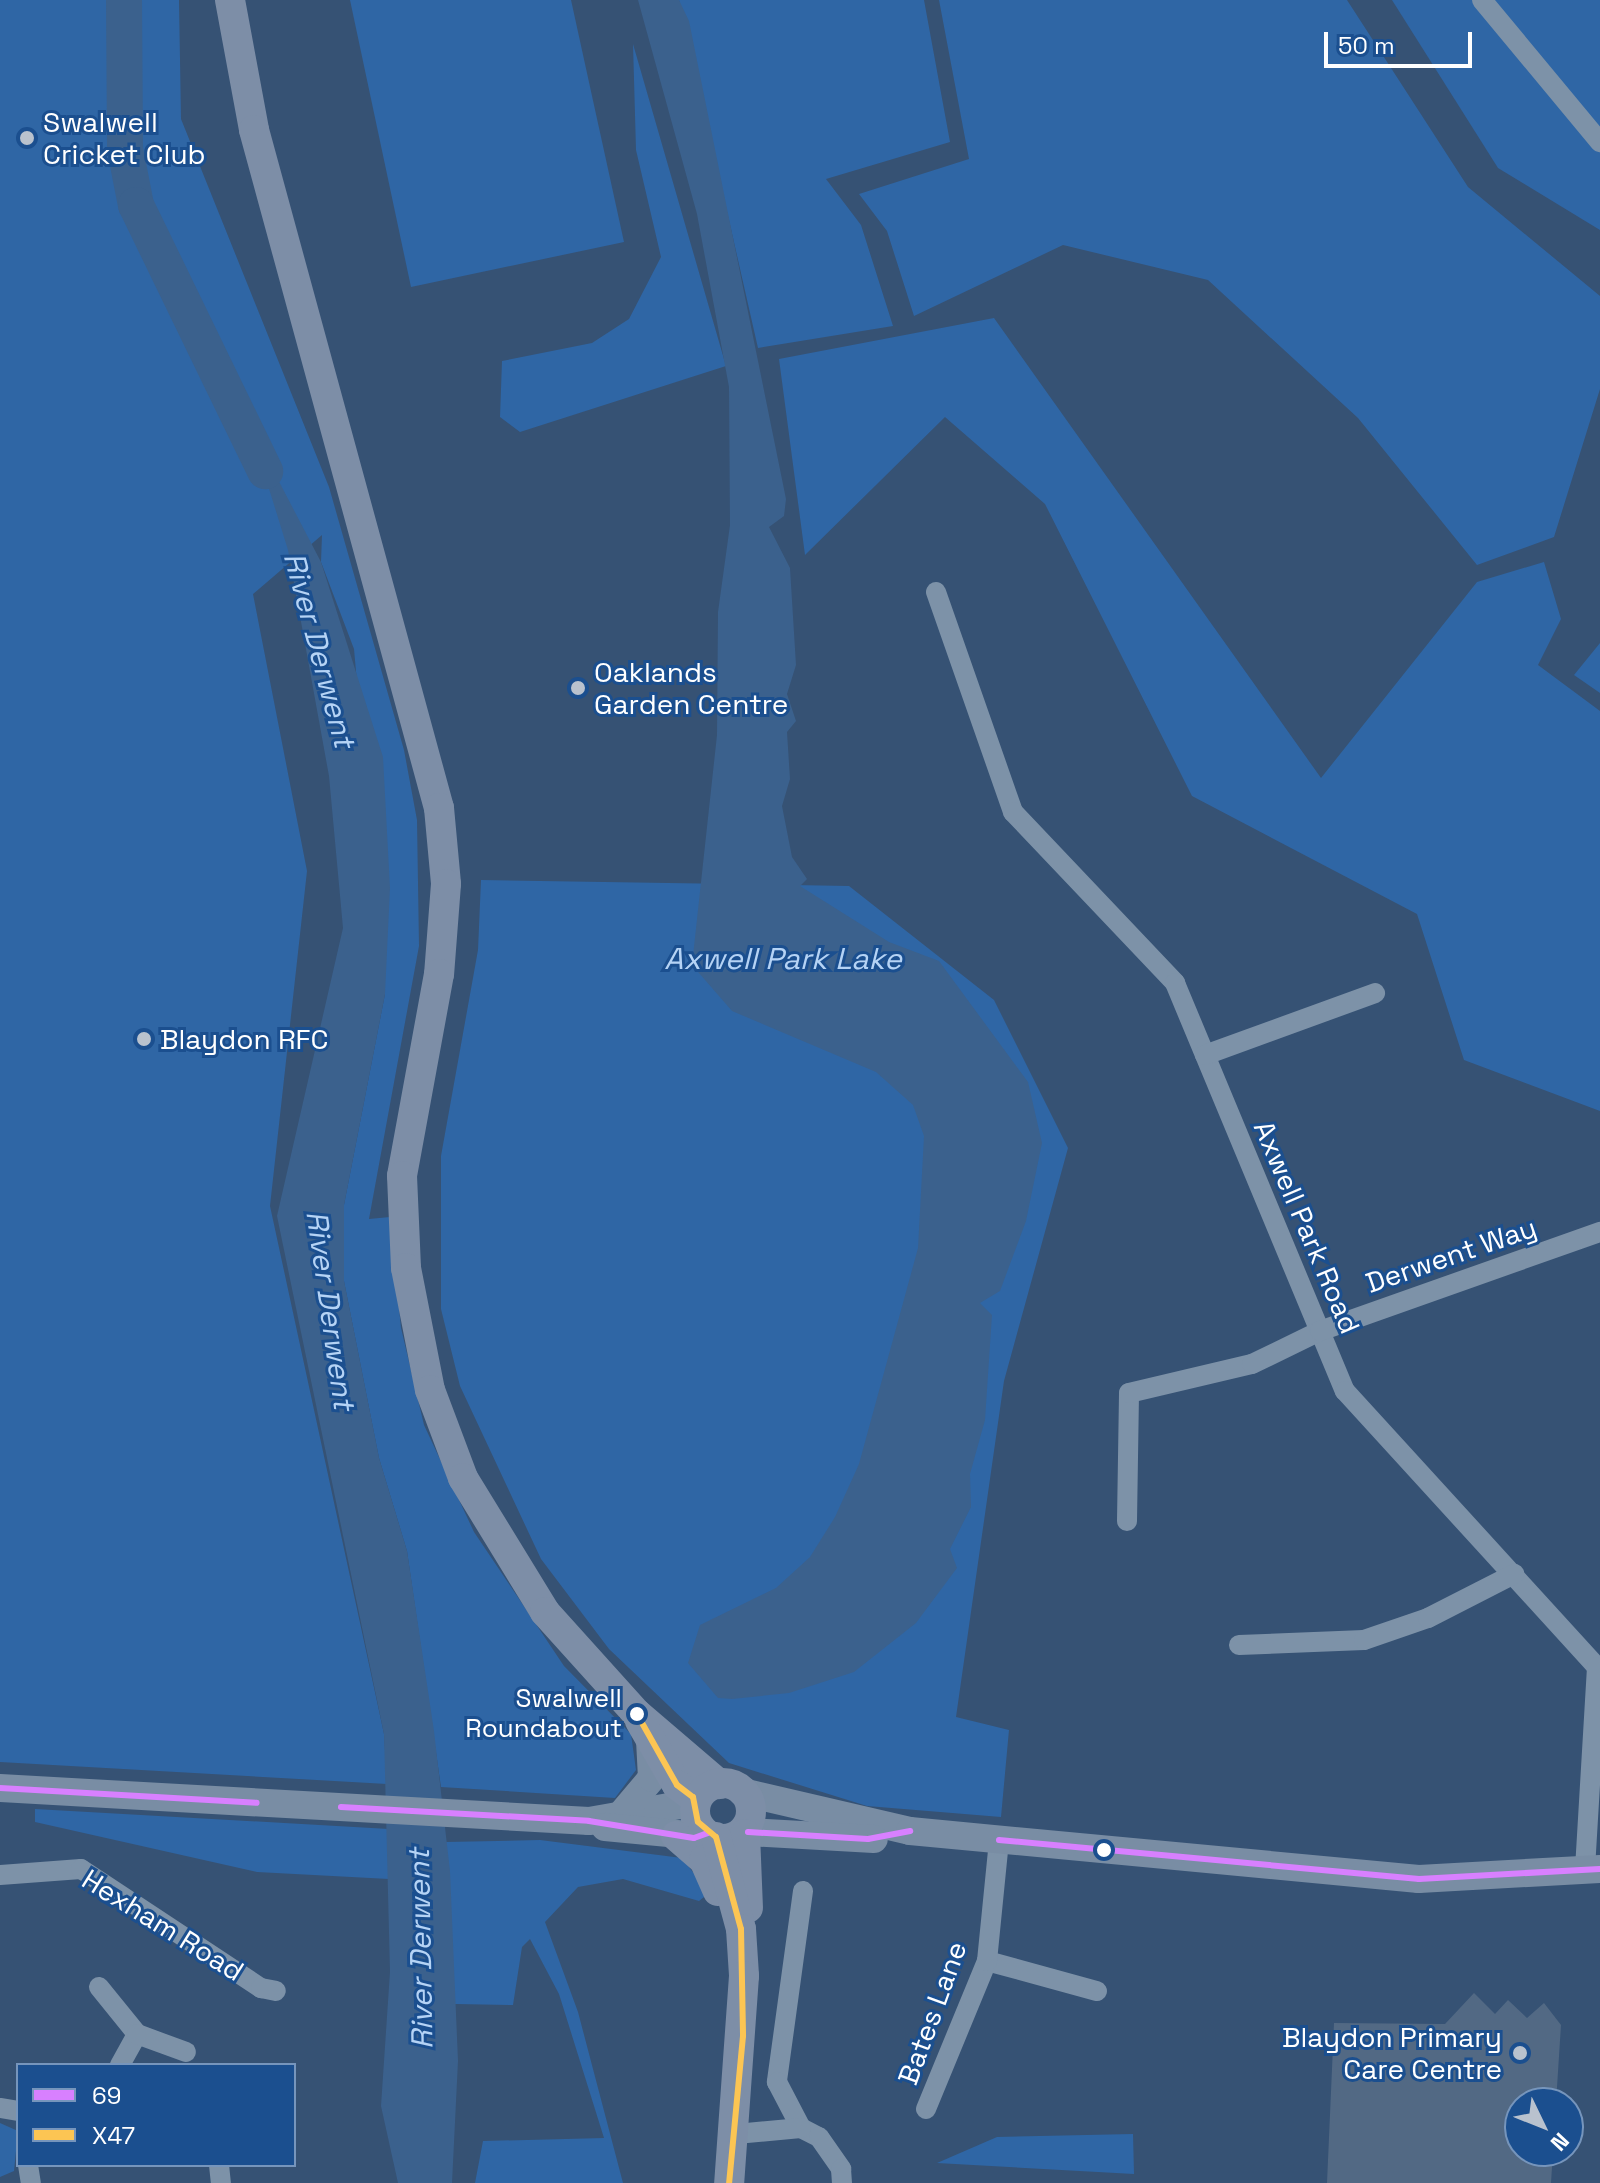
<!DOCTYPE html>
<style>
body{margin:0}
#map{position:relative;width:1600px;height:2183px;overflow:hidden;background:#365274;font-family:"Space Grotesk",sans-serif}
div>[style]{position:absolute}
.green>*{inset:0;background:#2f66a5}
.water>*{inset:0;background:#3b618d}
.river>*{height:36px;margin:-18px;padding:0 18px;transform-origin:18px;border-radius:18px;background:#3b618d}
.building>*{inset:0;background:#526984}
.minor>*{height:20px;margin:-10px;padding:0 10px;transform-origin:10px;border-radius:10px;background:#7d92a8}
.secondary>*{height:28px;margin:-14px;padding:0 14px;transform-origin:14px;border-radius:14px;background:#798da4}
.primary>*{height:30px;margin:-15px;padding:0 15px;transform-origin:15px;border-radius:15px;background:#7d8ea7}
.primary>.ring{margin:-15px;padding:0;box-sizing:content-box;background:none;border:30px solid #7d8ea7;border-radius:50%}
.bus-1>*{height:6px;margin:-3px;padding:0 3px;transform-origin:3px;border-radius:3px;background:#d880ff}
.bus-2>*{height:6px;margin:-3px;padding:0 3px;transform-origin:3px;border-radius:3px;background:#fcc553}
.dots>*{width:22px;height:22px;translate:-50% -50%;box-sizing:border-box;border:4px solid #1b4f8f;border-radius:50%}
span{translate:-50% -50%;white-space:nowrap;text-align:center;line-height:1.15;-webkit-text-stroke:6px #1b4f8f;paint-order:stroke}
.bus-label{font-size:26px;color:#fff}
.right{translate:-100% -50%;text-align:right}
.poi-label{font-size:28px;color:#fff}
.left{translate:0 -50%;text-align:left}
.street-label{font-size:28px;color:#fff}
.water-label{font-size:30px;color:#b5d3f5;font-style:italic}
.legend{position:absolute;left:16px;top:2063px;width:280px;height:104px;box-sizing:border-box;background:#1b4f8f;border:2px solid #7695bc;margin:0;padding:10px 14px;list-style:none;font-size:24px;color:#fff}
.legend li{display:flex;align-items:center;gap:16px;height:40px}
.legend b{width:40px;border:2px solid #7695bc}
.north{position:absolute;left:1504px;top:2087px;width:80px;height:80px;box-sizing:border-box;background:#1b4f8f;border:2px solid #7695bc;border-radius:50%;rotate:133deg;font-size:22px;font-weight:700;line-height:32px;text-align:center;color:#fff}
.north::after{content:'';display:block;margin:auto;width:28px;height:36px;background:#b9c2ce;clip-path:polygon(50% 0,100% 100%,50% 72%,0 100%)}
.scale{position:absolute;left:1324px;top:32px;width:148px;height:36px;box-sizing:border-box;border:4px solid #fff;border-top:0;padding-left:10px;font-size:24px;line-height:28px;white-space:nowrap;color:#fff;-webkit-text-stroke:6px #1b4f8f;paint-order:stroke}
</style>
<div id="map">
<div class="green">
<i style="clip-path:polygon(0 0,179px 0,181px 119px,329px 487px,404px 750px,417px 820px,419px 946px,369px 1219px,390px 1217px,401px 1328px,424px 1425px,474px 1532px,564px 1666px,631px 1734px,636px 1770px,615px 1798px,441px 1787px,407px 1551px,379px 1458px,344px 1281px,344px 1205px,385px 994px,354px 649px,321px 562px,322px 535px,253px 594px,307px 871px,270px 1206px,384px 1734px,387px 1784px,0 1762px)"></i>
<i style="clip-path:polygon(350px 0,571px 0,624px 242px,411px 287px)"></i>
<i style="clip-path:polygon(679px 0,924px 0,950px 142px,826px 179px,861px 225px,893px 326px,758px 348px)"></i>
<i style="clip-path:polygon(939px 0,1347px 0,1468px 187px,1600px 296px,1600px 389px,1554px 537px,1477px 565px,1358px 418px,1208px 280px,1063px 245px,914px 316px,887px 231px,859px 194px,969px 159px)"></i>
<i style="clip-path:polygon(1392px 0,1600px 0,1600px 230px,1498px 168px)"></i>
<i style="clip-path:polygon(633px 44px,726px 366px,520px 432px,500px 417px,502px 361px,592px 343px,629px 319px,661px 257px,636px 150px)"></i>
<i style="clip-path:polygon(994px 318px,1321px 778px,1477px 582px,1544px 562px,1561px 619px,1538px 665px,1600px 711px,1600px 1111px,1464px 1060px,1417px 914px,1192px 796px,1045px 504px,945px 417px,805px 555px,779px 359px)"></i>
<i style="clip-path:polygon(1600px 643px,1600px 693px,1574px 675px)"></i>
<i style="clip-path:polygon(481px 880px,849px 886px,994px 1000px,1068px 1148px,1004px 1381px,956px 1717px,1009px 1730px,1001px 1817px,867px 1806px,729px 1763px,609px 1649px,541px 1559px,460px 1386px,441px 1309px,441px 1156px,478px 950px)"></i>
<i style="clip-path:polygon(35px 1809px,389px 1829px,389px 1879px,257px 1872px,35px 1822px)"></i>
<i style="clip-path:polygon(540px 1840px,682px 1858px,709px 1893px,699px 1901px,623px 1879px,578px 1887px,545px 1922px,578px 2012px,623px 2183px,475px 2183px,483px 2141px,604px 2138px,559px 1994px,530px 1939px,522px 1947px,513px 2005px,455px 2004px,446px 1842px)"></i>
<i style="clip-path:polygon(0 2123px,18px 2131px,14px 2171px,0 2177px)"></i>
<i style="clip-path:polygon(1133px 2134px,1134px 2174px,937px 2163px,997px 2137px)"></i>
</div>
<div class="water">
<i style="clip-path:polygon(638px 0,679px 0,689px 21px,786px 499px,784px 516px,769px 527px,790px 568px,796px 665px,787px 694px,796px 721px,787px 732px,790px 779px,782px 806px,792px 857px,807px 879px,800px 886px,889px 942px,939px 961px,1028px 1082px,1042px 1143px,1026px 1221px,1000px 1291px,980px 1303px,992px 1315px,985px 1420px,970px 1474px,971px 1507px,950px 1549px,957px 1568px,916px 1623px,854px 1672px,789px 1693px,732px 1699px,718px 1698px,688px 1663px,700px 1625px,776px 1588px,810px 1557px,835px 1517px,859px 1464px,918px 1248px,924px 1136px,913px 1105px,876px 1072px,732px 1011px,692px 965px,717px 735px,718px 612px,730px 525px,729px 387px,697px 214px)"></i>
<i style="clip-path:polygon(249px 424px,321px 562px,383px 757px,390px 888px,385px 994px,344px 1205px,344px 1281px,379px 1458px,407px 1551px,434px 1731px,450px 1871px,458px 2061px,452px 2183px,398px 2183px,381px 2106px,390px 1972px,384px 1734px,277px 1216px,343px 928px,329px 776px,288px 550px)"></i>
</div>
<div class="river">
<i style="left:124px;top:0;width:149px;rotate:89.6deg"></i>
<i style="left:125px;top:149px;width:57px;rotate:78.9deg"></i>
<i style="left:136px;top:205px;width:296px;rotate:64.1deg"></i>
</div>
<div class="building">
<i style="clip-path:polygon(1474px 1993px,1495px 2014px,1508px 2000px,1527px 2018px,1544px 2003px,1561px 2025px,1556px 2103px,1520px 2103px,1520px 2151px,1553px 2151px,1551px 2183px,1327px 2183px,1334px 2023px,1445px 2024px)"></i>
</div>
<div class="minor">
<i style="left:1482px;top:0;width:185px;rotate:50.3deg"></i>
<i style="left:936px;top:592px;width:233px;rotate:70.7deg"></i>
<i style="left:1013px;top:812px;width:236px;rotate:46.5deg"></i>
<i style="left:1175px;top:983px;width:442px;rotate:67.4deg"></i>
<i style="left:1345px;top:1391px;width:374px;rotate:47.6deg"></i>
<i style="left:1597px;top:1667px;width:204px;rotate:93.4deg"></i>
<i style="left:1205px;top:1055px;width:181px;rotate:-20deg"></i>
<i style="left:1127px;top:1521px;width:128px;rotate:-89.1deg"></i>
<i style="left:1129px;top:1393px;width:126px;rotate:-13.3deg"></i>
<i style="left:1252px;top:1364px;width:76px;rotate:-25.9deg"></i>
<i style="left:1320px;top:1331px;width:297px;rotate:-19.5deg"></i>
<i style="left:1239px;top:1645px;width:125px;rotate:-2.3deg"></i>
<i style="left:1364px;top:1640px;width:68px;rotate:-19deg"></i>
<i style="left:1428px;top:1618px;width:97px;rotate:-27.1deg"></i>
<i style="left:0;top:1875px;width:81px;rotate:-4.2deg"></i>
<i style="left:81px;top:1869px;width:216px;rotate:33.5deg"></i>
<i style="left:261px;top:1988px;width:15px;rotate:11deg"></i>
<i style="left:803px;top:1891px;width:193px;rotate:97.8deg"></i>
<i style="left:777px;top:2082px;width:52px;rotate:62.4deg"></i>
<i style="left:801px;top:2128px;width:20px;rotate:27deg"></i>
<i style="left:819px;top:2137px;width:39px;rotate:55deg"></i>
<i style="left:841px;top:2169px;width:14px;rotate:86deg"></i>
<i style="left:987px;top:1961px;width:114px;rotate:15.3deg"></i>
<i style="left:99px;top:1987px;width:60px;rotate:51deg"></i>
<i style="left:120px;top:2065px;width:35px;rotate:-61deg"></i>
<i style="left:137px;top:2034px;width:52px;rotate:20.2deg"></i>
<i style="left:0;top:2108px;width:18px;rotate:9deg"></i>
<i style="left:926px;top:2109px;width:160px;rotate:-67.6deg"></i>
<i style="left:987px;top:1961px;width:122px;rotate:-84.3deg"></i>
<i style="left:736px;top:2134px;width:65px;rotate:-5.3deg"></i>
<i style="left:28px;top:2165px;width:18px;rotate:81deg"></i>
<i style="left:219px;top:2165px;width:18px;rotate:84deg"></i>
</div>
<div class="secondary">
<i style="left:0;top:1788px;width:590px;rotate:3.21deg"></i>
<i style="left:589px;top:1821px;width:104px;rotate:-10deg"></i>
<i style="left:742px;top:1792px;width:172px;rotate:13.1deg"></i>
<i style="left:910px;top:1831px;width:511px;rotate:5.39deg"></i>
<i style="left:1419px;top:1879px;width:181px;rotate:-3.2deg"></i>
<i style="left:619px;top:1817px;width:51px;rotate:-49.8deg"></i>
<i style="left:652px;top:1778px;width:38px;rotate:-93deg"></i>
<i style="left:605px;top:1827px;width:93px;rotate:5.5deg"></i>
<i style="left:748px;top:1832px;width:126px;rotate:3.2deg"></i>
</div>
<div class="primary">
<i style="left:230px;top:0;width:132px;rotate:79.5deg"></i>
<i style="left:254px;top:130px;width:703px;rotate:74.74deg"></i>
<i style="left:439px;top:808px;width:76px;rotate:84.7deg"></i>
<i style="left:446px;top:884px;width:90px;rotate:94.4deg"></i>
<i style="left:439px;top:974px;width:205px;rotate:100.4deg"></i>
<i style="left:402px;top:1176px;width:92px;rotate:87.5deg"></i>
<i style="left:406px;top:1268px;width:124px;rotate:78.9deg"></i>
<i style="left:430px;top:1390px;width:94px;rotate:69.4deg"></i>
<i style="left:463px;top:1478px;width:157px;rotate:58.5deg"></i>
<i style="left:545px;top:1612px;width:137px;rotate:48deg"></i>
<i style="left:637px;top:1714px;width:108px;rotate:40.5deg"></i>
<i style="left:640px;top:1721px;width:74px;rotate:60deg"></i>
<i style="left:677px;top:1785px;width:20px;rotate:37deg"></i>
<i class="ring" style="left:695px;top:1783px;width:26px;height:26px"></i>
<i style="left:745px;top:1834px;width:74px;rotate:87.7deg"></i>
<i style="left:676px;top:1836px;width:37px;rotate:41deg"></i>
<i style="left:704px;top:1860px;width:34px;rotate:66deg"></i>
<i style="left:716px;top:1837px;width:95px;rotate:74.8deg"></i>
<i style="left:741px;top:1929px;width:47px;rotate:86.3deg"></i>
<i style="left:744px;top:1976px;width:208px;rotate:94.1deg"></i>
</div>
<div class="bus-1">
<i style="left:0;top:1788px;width:257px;rotate:3.3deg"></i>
<i style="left:341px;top:1807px;width:248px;rotate:3.2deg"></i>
<i style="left:589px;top:1821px;width:106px;rotate:9.2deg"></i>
<i style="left:694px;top:1838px;width:15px;rotate:-20deg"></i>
<i style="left:748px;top:1832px;width:120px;rotate:3.3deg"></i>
<i style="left:868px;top:1839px;width:43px;rotate:-10.8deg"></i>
<i style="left:999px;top:1840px;width:422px;rotate:5.3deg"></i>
<i style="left:1419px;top:1879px;width:181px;rotate:-3.2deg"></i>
</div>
<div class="bus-2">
<i style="left:637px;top:1714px;width:81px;rotate:60.6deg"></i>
<i style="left:677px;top:1785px;width:20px;rotate:37deg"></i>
<i style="left:693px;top:1797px;width:25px;rotate:79deg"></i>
<i style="left:698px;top:1822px;width:23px;rotate:40deg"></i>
<i style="left:716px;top:1837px;width:95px;rotate:74.8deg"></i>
<i style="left:741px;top:1929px;width:107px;rotate:88.9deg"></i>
<i style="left:743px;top:2036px;width:148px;rotate:95.4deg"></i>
</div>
<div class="dots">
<i style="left:27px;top:138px;background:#b9c2ce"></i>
<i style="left:578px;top:688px;background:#b9c2ce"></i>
<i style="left:144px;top:1039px;background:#b9c2ce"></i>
<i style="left:637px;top:1714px;background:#fff"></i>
<i style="left:1104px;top:1850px;background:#fff"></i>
<i style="left:1520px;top:2053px;background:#b9c2ce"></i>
</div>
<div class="bus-label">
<span class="right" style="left:622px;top:1714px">Swalwell<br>Roundabout</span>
</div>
<div class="poi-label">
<span class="left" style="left:43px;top:138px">Swalwell<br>Cricket Club</span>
<span class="left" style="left:594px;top:688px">Oaklands<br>Garden Centre</span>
<span class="left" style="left:160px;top:1039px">Blaydon RFC</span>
<span class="right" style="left:1502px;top:2053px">Blaydon Primary<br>Care Centre</span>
</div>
<div class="street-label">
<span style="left:1307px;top:1227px;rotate:67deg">Axwell Park Road</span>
<span style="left:1451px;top:1255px;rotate:-19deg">Derwent Way</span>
<span style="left:163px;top:1925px;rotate:32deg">Hexham Road</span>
<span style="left:932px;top:2013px;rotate:-70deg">Bates Lane</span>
</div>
<div class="water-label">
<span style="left:319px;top:650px;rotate:75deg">River Derwent</span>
<span style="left:783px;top:959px">Axwell Park Lake</span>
<span style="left:330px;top:1310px;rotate:82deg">River Derwent</span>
<span style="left:421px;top:1949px;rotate:-91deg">River Derwent</span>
</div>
<ul class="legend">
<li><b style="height:10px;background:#d880ff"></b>69</li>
<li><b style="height:10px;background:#fcc553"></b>X47</li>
</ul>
<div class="north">N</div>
<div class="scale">50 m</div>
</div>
